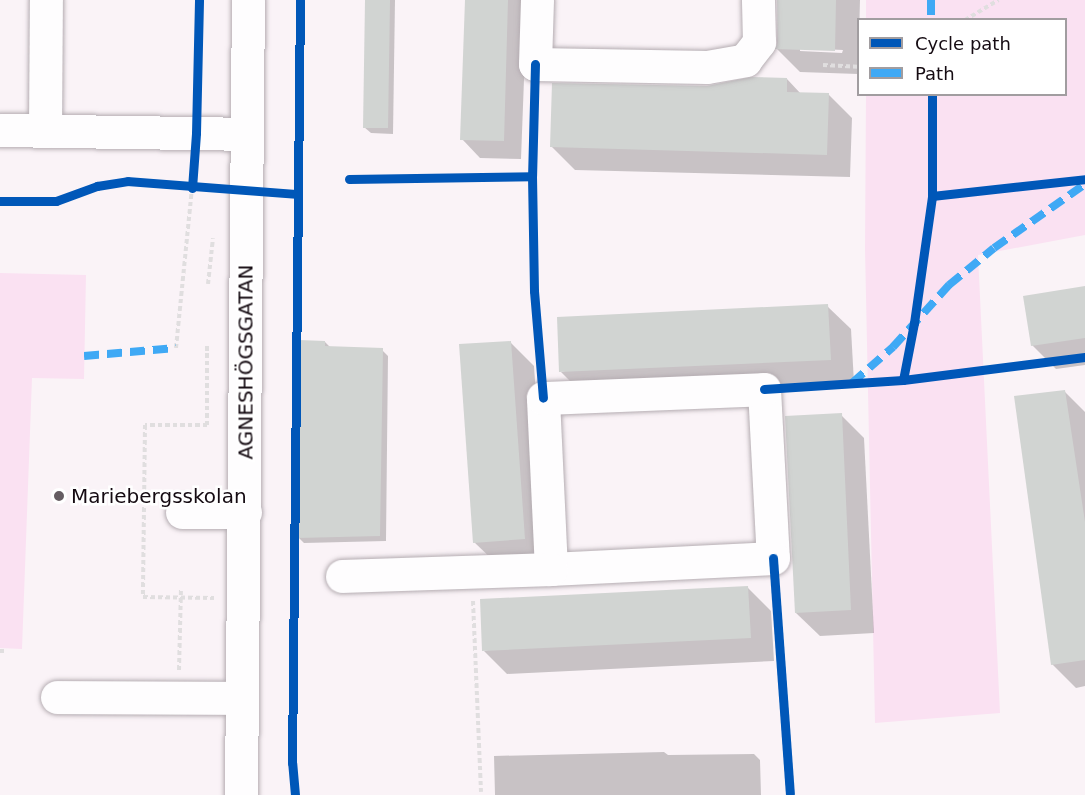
<!DOCTYPE html>
<meta charset="utf-8">
<style>
body{margin:0}
#map{position:relative;width:1085px;height:795px;overflow:hidden;background:#faf3f7;font-family:"DejaVu Sans",sans-serif}
div>[style]{position:absolute}
.green>*{inset:0;background:#fae1f2}
.shadow>*{inset:0;background:#0003}
.building>*{inset:0;background:#d1d4d2}
.path>*{height:4px;margin-top:-2px;transform-origin:0;background:repeating-linear-gradient(90deg,#e0dedf 0 4.5px,transparent 0 7.5px)}
.roads{filter:drop-shadow(0 0 2px #b5adb2) drop-shadow(0 0 2px #b5adb2)}
.minor>*{height:33px;margin:-16.5px;padding:0 16.5px;transform-origin:16.5px;border-radius:16.5px;background:#fefdfe}
.quiet>*{height:8px;margin-top:-4px;transform-origin:0;background:repeating-linear-gradient(90deg,#3fa9f5 0 15px,transparent 0 23px)}
.cycleway>*{height:9px;margin:-4.5px;padding:0 4.5px;transform-origin:4.5px;border-radius:4.5px;background:#0057b8}
.dots>*{width:16px;height:16px;translate:-50% -50%;box-sizing:border-box;border:3px solid #fff;border-radius:50%}
span{translate:-50% -50%;white-space:nowrap;text-align:center;line-height:1.15;-webkit-text-stroke:5px #fff;paint-order:stroke}
.street-label{font-size:20px;color:#150b12}
.poi-label{font-size:20px;color:#150b12}
.left{translate:0 -50%;text-align:left}
.legend{position:absolute;left:857px;top:18px;width:210px;height:78px;box-sizing:border-box;background:#fff;border:2px solid #a19da0;margin:0;padding:8px 10px;list-style:none;font-size:18px;color:#150b12}
.legend li{display:flex;align-items:center;gap:12px;height:30px}
.legend b{width:30px;border:2px solid #a19da0}
</style>
<div id="map">
<div class="green">
<i style="clip-path:polygon(866px 0,1085px 0,1085px 235px,978px 255px,1000px 713px,875px 723px,865px 249px,866px 95px,1066px 94px,1066px 20px,866px 19px)"></i>
<i style="clip-path:polygon(0 273px,86px 275px,84px 379px,32px 378px,22px 649px,0 648px)"></i>
</div>
<div class="shadow">
<i style="clip-path:polygon(366px 0,395px 0,393px 134px,371px 133px,364px 127px)"></i>
<i style="clip-path:polygon(467px 0,527px 0,521px 159px,480px 158px,462px 139px)"></i>
<i style="clip-path:polygon(evenodd,778px 0,860px 0,858px 74px,800px 72px,777px 49px,778px 0,800px 48px,843px 50px,842px 53px,800px 51px,800px 48px)"></i>
<i style="clip-path:polygon(787px 79px,801px 94px,828px 94px,852px 118px,850px 177px,575px 170px,551px 146px,707px 87px)"></i>
<i style="clip-path:polygon(1085px 287px,1085px 365px,1056px 369px,1032px 345px)"></i>
<i style="clip-path:polygon(827px 306px,851px 329px,854px 383px,584px 395px,561px 372px)"></i>
<i style="clip-path:polygon(325px 342px,331px 348px,382px 350px,388px 356px,386px 541px,304px 543px,298px 537px)"></i>
<i style="clip-path:polygon(510px 342px,534px 366px,547px 562px,498px 565px,474px 542px)"></i>
<i style="clip-path:polygon(1065px 392px,1085px 412px,1085px 686px,1076px 688px,1052px 664px)"></i>
<i style="clip-path:polygon(841px 415px,864px 438px,874px 633px,820px 636px,796px 613px)"></i>
<i style="clip-path:polygon(748px 588px,771px 611px,774px 661px,507px 674px,484px 651px)"></i>
<i style="clip-path:polygon(664px 752px,668px 755px,754px 754px,760px 760px,761px 795px,495px 795px,494px 756px)"></i>
</div>
<div class="building">
<i style="clip-path:polygon(365px 0,390px 0,388px 128px,363px 128px)"></i>
<i style="clip-path:polygon(465px 0,508px 0,504px 141px,460px 140px)"></i>
<i style="clip-path:polygon(777px 0,836px 0,835px 51px,775px 49px,778px 42px)"></i>
<i style="clip-path:polygon(751px 77px,787px 78px,787px 92px,829px 93px,827px 155px,550px 147px,552px 83px,707px 86px)"></i>
<i style="clip-path:polygon(1085px 286px,1085px 338px,1031px 346px,1023px 296px)"></i>
<i style="clip-path:polygon(828px 304px,831px 360px,559px 372px,557px 317px)"></i>
<i style="clip-path:polygon(299px 340px,325px 341px,325px 346px,383px 348px,380px 536px,297px 538px)"></i>
<i style="clip-path:polygon(511px 341px,525px 539px,473px 543px,459px 344px)"></i>
<i style="clip-path:polygon(1065px 390px,1085px 522px,1085px 660px,1051px 665px,1014px 396px)"></i>
<i style="clip-path:polygon(842px 413px,851px 610px,795px 613px,785px 416px)"></i>
<i style="clip-path:polygon(748px 586px,751px 638px,482px 651px,480px 599px)"></i>
</div>
<div class="path">
<i style="left:965px;top:20px;width:39px;rotate:-31deg"></i>
<i style="left:823px;top:65px;width:35px;rotate:3deg"></i>
<i style="left:208px;top:284px;width:46px;rotate:-83.8deg"></i>
<i style="left:207px;top:346px;width:79px;rotate:90deg"></i>
<i style="left:207px;top:425px;width:62px;rotate:180deg"></i>
<i style="left:145px;top:425px;width:172px;rotate:90.7deg"></i>
<i style="left:143px;top:597px;width:71px;rotate:0.8deg"></i>
<i style="left:176px;top:348px;width:161px;rotate:-84.3deg"></i>
<i style="left:473px;top:601px;width:191px;rotate:87.6deg"></i>
<i style="left:0;top:651px;width:5px"></i>
<i style="left:179px;top:670px;width:82px;rotate:-88.6deg"></i>
</div>
<div class="roads">
<div class="minor">
<i style="left:537px;top:0;width:64px;rotate:91.8deg"></i>
<i style="left:535px;top:64px;width:172px;rotate:1deg"></i>
<i style="left:707px;top:67px;width:39px;rotate:-10deg"></i>
<i style="left:745px;top:60px;width:23px;rotate:-52deg"></i>
<i style="left:759px;top:42px;width:42px;rotate:-91.4deg"></i>
<i style="left:0;top:130px;width:246px;rotate:0.9deg"></i>
<i style="left:45px;top:131px;width:131px;rotate:-89.6deg"></i>
<i style="left:764px;top:389px;width:169px;rotate:87deg"></i>
<i style="left:773px;top:558px;width:222px;rotate:177.2deg"></i>
<i style="left:551px;top:569px;width:171px;rotate:-92.7deg"></i>
<i style="left:543px;top:398px;width:221px;rotate:-2.3deg"></i>
<i style="left:182px;top:512px;width:63px"></i>
<i style="left:342px;top:576px;width:209px;rotate:-1.9deg"></i>
<i style="left:57px;top:697px;width:185px;rotate:0.3deg"></i>
<i style="left:241px;top:795px;width:795px;rotate:-89.5deg"></i>
</div>
</div>
<div class="quiet">
<i style="left:931px;top:0;width:20px;rotate:90deg"></i>
<i style="left:84px;top:356px;width:92px;rotate:-5deg"></i>
<i style="left:852px;top:383px;width:55px;rotate:-41.3deg"></i>
<i style="left:893px;top:347px;width:84px;rotate:-47.9deg"></i>
<i style="left:949px;top:285px;width:58px;rotate:-39.4deg"></i>
<i style="left:994px;top:248px;width:111px;rotate:-35.1deg"></i>
</div>
<div class="cycleway">
<i style="left:535px;top:64px;width:112px;rotate:91.5deg"></i>
<i style="left:532px;top:176px;width:115px;rotate:89deg"></i>
<i style="left:534px;top:291px;width:107px;rotate:85.2deg"></i>
<i style="left:349px;top:179px;width:183px;rotate:-0.9deg"></i>
<i style="left:192px;top:188px;width:55px;rotate:-85.8deg"></i>
<i style="left:196px;top:133px;width:133px;rotate:-88.7deg"></i>
<i style="left:932px;top:196px;width:154px;rotate:-6.3deg"></i>
<i style="left:0;top:201px;width:56px"></i>
<i style="left:56px;top:201px;width:44px;rotate:-20.1deg"></i>
<i style="left:97px;top:186px;width:31px;rotate:-9deg"></i>
<i style="left:128px;top:181px;width:170px;rotate:4.4deg"></i>
<i style="left:903px;top:380px;width:58px;rotate:-79.1deg"></i>
<i style="left:914px;top:323px;width:128px;rotate:-81.9deg"></i>
<i style="left:932px;top:196px;width:102px;rotate:-90deg"></i>
<i style="left:764px;top:389px;width:139px;rotate:-3.7deg"></i>
<i style="left:903px;top:380px;width:183px;rotate:-7.2deg"></i>
<i style="left:773px;top:558px;width:236px;rotate:85.9deg"></i>
<i style="left:295px;top:795px;width:32px;rotate:-95deg"></i>
<i style="left:292px;top:763px;width:763px;rotate:-89.4deg"></i>
</div>
<div class="dots">
<i style="left:59px;top:496px;background:#655c62"></i>
</div>
<div class="street-label">
<span style="left:246px;top:362px;rotate:-90deg">AGNESHÖGSGATAN</span>
</div>
<div class="poi-label">
<span class="left" style="left:71px;top:496px">Mariebergsskolan</span>
</div>
<ul class="legend">
<li><b style="height:8px;background:#0057b8"></b>Cycle path</li>
<li><b style="height:8px;background:#3fa9f5"></b>Path</li>
</ul>
</div>
